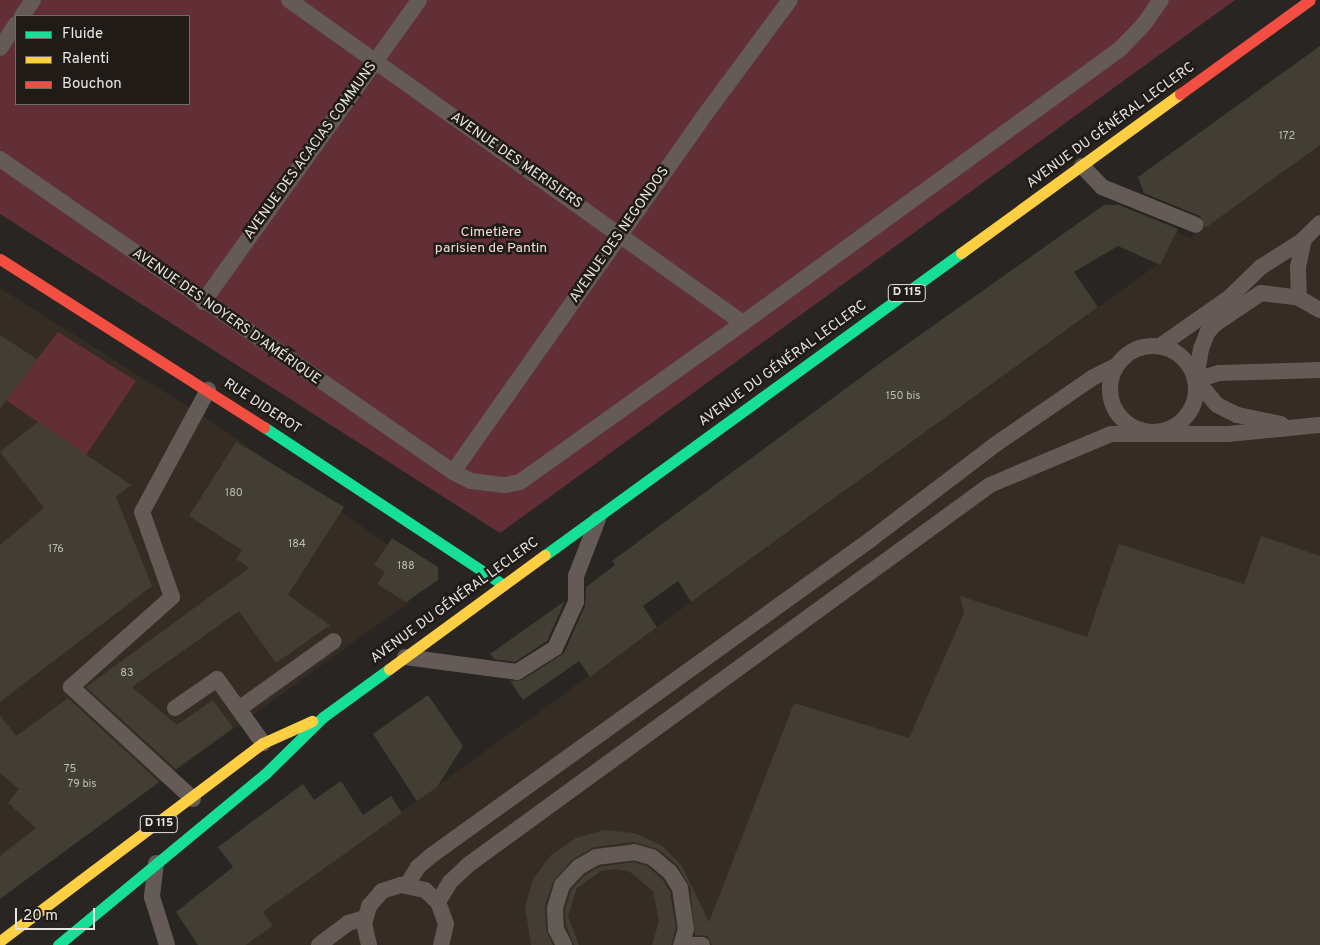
<!DOCTYPE html>
<meta charset="utf-8">
<style>
body{margin:0}
#map{position:relative;width:1320px;height:945px;overflow:hidden;background:#282522;font-family:Overpass,sans-serif}
div>[style]{position:absolute}
.built>*{inset:0;background:#352c24}
.green>*{inset:0;background:#622f36}
.building>*{inset:0;background:#423e33}
.lane>*{height:16px;margin:-8px;padding:0 8px;transform-origin:8px;border-radius:8px;background:#645a56}
.lane>.ring{margin:-8px;padding:0;box-sizing:content-box;background:none;border:16px solid #645a56;border-radius:50%}
.fast>*{height:11px;margin:-5.5px;padding:0 5.5px;transform-origin:5.5px;border-radius:5.5px;background:#16e098}
.slow>*{height:11px;margin:-5.5px;padding:0 5.5px;transform-origin:5.5px;border-radius:5.5px;background:#ffcf43}
.jam>*{height:11px;margin:-5.5px;padding:0 5.5px;transform-origin:5.5px;border-radius:5.5px;background:#f24e42}
span{translate:-50% -50%;white-space:nowrap;text-align:center;line-height:1.15;-webkit-text-stroke:5px #201b17;paint-order:stroke}
.number-label{font-size:11px;color:#bebbb6}
.number-label span{-webkit-text-stroke-width:0}
.shield-label span{padding:1px 4px;background:#201b17;border:1px solid;border-radius:4px;-webkit-text-stroke-width:0}
.shield-label{font-size:12px;color:#e8e5e1;font-weight:700}
.street-label{font-size:14px;color:#e8e5e1}
.park-label{font-size:14px;color:#f3dadc}
.legend{position:absolute;left:15px;top:15px;width:175px;height:90px;box-sizing:border-box;background:#201b17;border:1px solid #706c68;margin:0;padding:6px 9px;list-style:none;font-size:15px;color:#e8e5e1}
.legend li{display:flex;align-items:center;gap:10px;height:25px}
.legend b{width:25px;border:1px solid #706c68}
.scale{position:absolute;left:15px;top:908px;width:80px;height:22px;box-sizing:border-box;border:2px solid #e8e5e1;border-top:0;padding-left:6px;font-size:15px;line-height:18px;white-space:nowrap;color:#e8e5e1;-webkit-text-stroke:4px #201b17;paint-order:stroke}
</style>
<div id="map">
<div class="built">
<i style="clip-path:polygon(1320px 145px,1320px 945px,246px 945px,273px 926px,263px 912px,1158px 264px,1177px 232px,1190px 238px)"></i>
<i style="clip-path:polygon(0 288px,211px 421px,433px 576px,408px 603px,0 898px)"></i>
</div>
<div class="green">
<i style="clip-path:polygon(evenodd,0 0,1235px 0,500px 533px,0 214px,0 0,16px 16px,189px 16px,189px 104px,16px 104px,16px 16px)"></i>
<i style="clip-path:polygon(58px 332px,136px 381px,86px 455px,6px 400px)"></i>
</div>
<div class="building">
<i style="clip-path:polygon(1320px 46px,1320px 145px,1205px 228px,1200px 216px,1144px 193px,1138px 177px)"></i>
<i style="clip-path:polygon(1104px 205px,1119px 205px,1178px 229px,1160px 265px,1118px 246px,1074px 272px,1098px 307px,691px 602px,678px 581px,643px 606px,657px 627px,590px 677px,579px 661px,523px 700px,510px 681px,522px 680px,564px 653px,585px 606px,586px 587px,615px 565px,612px 561px,879px 364px)"></i>
<i style="clip-path:polygon(0 335px,37px 359px,0 409px)"></i>
<i style="clip-path:polygon(38px 422px,131px 485px,116px 497px,152px 586px,0 702px,0 545px,44px 508px,0 452px)"></i>
<i style="clip-path:polygon(236px 442px,344px 507px,288px 595px,330px 625px,276px 663px,239px 611px,132px 687px,177px 725px,213px 700px,233px 728px,176px 769px,86px 687px,249px 568px,236px 559px,242px 550px,189px 516px)"></i>
<i style="clip-path:polygon(1261px 536px,1320px 556px,1320px 945px,712px 945px,707px 936px,695px 935px,690px 887px,678px 866px,658px 849px,633px 842px,594px 847px,572px 860px,553px 882px,545px 905px,546px 930px,553px 945px,531px 945px,525px 907px,533px 879px,551px 855px,576px 838px,604px 830px,634px 833px,661px 845px,682px 866px,709px 922px,794px 703px,909px 738px,964px 613px,960px 596px,1087px 637px,1119px 544px,1244px 584px)"></i>
<i style="clip-path:polygon(392px 538px,438px 567px,438px 580px,406px 602px,377px 584px,385px 572px,374px 565px)"></i>
<i style="clip-path:polygon(565px 601px,547px 641px,515px 662px,494px 659px,490px 654px)"></i>
<i style="clip-path:polygon(428px 695px,463px 746px,437px 787px,417px 801px,373px 734px)"></i>
<i style="clip-path:polygon(68px 698px,159px 782px,0 899px,0 856px,36px 828px,8px 803px,19px 789px,0 773px,0 715px,16px 736px)"></i>
<i style="clip-path:polygon(341px 781px,363px 815px,391px 796px,402px 813px,263px 912px,273px 926px,246px 945px,198px 945px,176px 912px,233px 867px,218px 847px,303px 784px,314px 800px)"></i>
<i style="clip-path:polygon(633px 862px,647px 866px,662px 879px,670px 892px,676px 928px,671px 945px,652px 945px,659px 921px,653px 891px,630px 872px,615px 869px,601px 871px,577px 888px,568px 916px,579px 945px,574px 945px,566px 926px,565px 909px,571px 890px,585px 875px,599px 867px)"></i>
</div>
<div class="lane">
<i style="left:289px;top:0;width:557px;rotate:35.43deg"></i>
<i style="left:22px;top:16px;width:19px;rotate:-55deg"></i>
<i style="left:0;top:48px;width:29px;rotate:-56deg"></i>
<i style="left:0;top:159px;width:551px;rotate:34.64deg"></i>
<i style="left:453px;top:472px;width:20px;rotate:27deg"></i>
<i style="left:471px;top:481px;width:34px;rotate:7deg"></i>
<i style="left:505px;top:485px;width:15px;rotate:-11deg"></i>
<i style="left:520px;top:482px;width:274px;rotate:-35.5deg"></i>
<i style="left:743px;top:323px;width:467px;rotate:-36deg"></i>
<i style="left:1121px;top:48px;width:33px;rotate:-46deg"></i>
<i style="left:1144px;top:24px;width:29px;rotate:-55deg"></i>
<i style="left:1082px;top:166px;width:29px;rotate:46deg"></i>
<i style="left:1102px;top:187px;width:101px;rotate:22deg"></i>
<i style="left:1299px;top:298px;width:31px;rotate:-92deg"></i>
<i style="left:1298px;top:267px;width:29px;rotate:-78deg"></i>
<i style="left:203px;top:302px;width:371px;rotate:-54.4deg"></i>
<i class="ring" style="left:1110px;top:346px;width:70px;height:70px"></i>
<i style="left:1160px;top:346px;width:85px;rotate:-35deg"></i>
<i style="left:1230px;top:297px;width:43px;rotate:-44.1deg"></i>
<i style="left:1261px;top:267px;width:49px;rotate:-32.4deg"></i>
<i style="left:1302px;top:241px;width:25px;rotate:-45deg"></i>
<i style="left:1196px;top:380px;width:24px;rotate:-17deg"></i>
<i style="left:1219px;top:373px;width:101px;rotate:-1.7deg"></i>
<i style="left:1281px;top:424px;width:45px;rotate:-168.4deg"></i>
<i style="left:1237px;top:415px;width:22px;rotate:-153deg"></i>
<i style="left:1217px;top:405px;width:33px;rotate:-130deg"></i>
<i style="left:1196px;top:380px;width:31px;rotate:-81deg"></i>
<i style="left:1201px;top:349px;width:17px;rotate:-69deg"></i>
<i style="left:1207px;top:333px;width:12px;rotate:-48deg"></i>
<i style="left:1215px;top:324px;width:55px;rotate:-34deg"></i>
<i style="left:1261px;top:293px;width:38px;rotate:7deg"></i>
<i style="left:1299px;top:298px;width:24px;rotate:30deg"></i>
<i style="left:453px;top:472px;width:441px;rotate:-54.8deg"></i>
<i style="left:707px;top:112px;width:139px;rotate:-53.5deg"></i>
<i style="left:405px;top:657px;width:113px;rotate:7.6deg"></i>
<i style="left:517px;top:672px;width:45px;rotate:-32.3deg"></i>
<i style="left:555px;top:648px;width:51px;rotate:-65.5deg"></i>
<i style="left:576px;top:602px;width:26px;rotate:-90deg"></i>
<i style="left:576px;top:576px;width:61px;rotate:-68.9deg"></i>
<i style="left:175px;top:708px;width:51px;rotate:-34.6deg"></i>
<i style="left:217px;top:679px;width:79px;rotate:54.3deg"></i>
<i style="left:240px;top:708px;width:115px;rotate:-35.5deg"></i>
<i style="left:193px;top:799px;width:166px;rotate:-137.4deg"></i>
<i style="left:71px;top:687px;width:135px;rotate:-41.7deg"></i>
<i style="left:172px;top:597px;width:90px;rotate:-109.4deg"></i>
<i style="left:142px;top:512px;width:139px;rotate:-61.6deg"></i>
<i style="left:156px;top:863px;width:34px;rotate:97deg"></i>
<i style="left:152px;top:897px;width:50px;rotate:72.6deg"></i>
<i style="left:407px;top:885px;width:21px;rotate:-59deg"></i>
<i style="left:418px;top:867px;width:18px;rotate:-41deg"></i>
<i style="left:432px;top:855px;width:540px;rotate:-35.72deg"></i>
<i style="left:870px;top:540px;width:158px;rotate:-37.3deg"></i>
<i style="left:996px;top:444px;width:116px;rotate:-34.5deg"></i>
<i style="left:1092px;top:378px;width:28px;rotate:-27deg"></i>
<i style="left:438px;top:902px;width:23px;rotate:-59deg"></i>
<i style="left:450px;top:882px;width:25px;rotate:-43deg"></i>
<i style="left:468px;top:865px;width:646px;rotate:-36.05deg"></i>
<i style="left:990px;top:485px;width:131px;rotate:-22.9deg"></i>
<i style="left:1111px;top:434px;width:117px"></i>
<i style="left:1228px;top:434px;width:92px;rotate:-5.6deg"></i>
<i style="left:319px;top:945px;width:36px;rotate:-37deg"></i>
<i style="left:348px;top:923px;width:17px;rotate:-17deg"></i>
<i style="left:369px;top:945px;width:22px;rotate:-103deg"></i>
<i style="left:364px;top:924px;width:19px;rotate:-74deg"></i>
<i style="left:369px;top:906px;width:20px;rotate:-49deg"></i>
<i style="left:382px;top:891px;width:20px;rotate:-18deg"></i>
<i style="left:401px;top:885px;width:25px;rotate:12deg"></i>
<i style="left:425px;top:890px;width:18px;rotate:43deg"></i>
<i style="left:438px;top:902px;width:23px;rotate:70deg"></i>
<i style="left:446px;top:924px;width:22px;rotate:103deg"></i>
<i style="left:564px;top:945px;width:18px;rotate:-117deg"></i>
<i style="left:556px;top:929px;width:21px;rotate:-93deg"></i>
<i style="left:555px;top:908px;width:24px;rotate:-73deg"></i>
<i style="left:562px;top:885px;width:25px;rotate:-47deg"></i>
<i style="left:579px;top:867px;width:20px;rotate:-30deg"></i>
<i style="left:596px;top:857px;width:38px;rotate:-7deg"></i>
<i style="left:634px;top:852px;width:19px;rotate:16deg"></i>
<i style="left:652px;top:857px;width:23px;rotate:40deg"></i>
<i style="left:670px;top:872px;width:19px;rotate:58deg"></i>
<i style="left:680px;top:888px;width:41px;rotate:81.7deg"></i>
<i style="left:686px;top:929px;width:17px;rotate:107deg"></i>
<i style="left:691px;top:945px;width:11px"></i>
</div>
<div class="fast">
<i style="left:264px;top:427px;width:287px;rotate:33.4deg"></i>
<i style="left:545px;top:555px;width:514px;rotate:-35.98deg"></i>
<i style="left:58px;top:945px;width:268px;rotate:-39.6deg"></i>
<i style="left:265px;top:774px;width:81px;rotate:-44.5deg"></i>
<i style="left:323px;top:717px;width:82px;rotate:-36deg"></i>
</div>
<div class="slow">
<i style="left:961px;top:253px;width:271px;rotate:-36deg"></i>
<i style="left:389px;top:669px;width:193px;rotate:-36.2deg"></i>
<i style="left:0;top:941px;width:329px;rotate:-37deg"></i>
<i style="left:263px;top:743px;width:54px;rotate:-24.2deg"></i>
</div>
<div class="jam">
<i style="left:1180px;top:94px;width:160px;rotate:-35.9deg"></i>
<i style="left:0;top:259px;width:313px;rotate:32.5deg"></i>
</div>
<div class="number-label">
<span style="left:1287px;top:136px">172</span>
<span style="left:903px;top:396px">150 bis</span>
<span style="left:234px;top:493px">180</span>
<span style="left:297px;top:544px">184</span>
<span style="left:56px;top:549px">176</span>
<span style="left:406px;top:566px">188</span>
<span style="left:127px;top:673px">83</span>
<span style="left:70px;top:769px">75</span>
<span style="left:82px;top:784px">79 bis</span>
</div>
<div class="shield-label">
<span style="left:907px;top:293px">D 115</span>
<span style="left:159px;top:824px">D 115</span>
</div>
<div class="street-label">
<span style="left:1111px;top:126px;rotate:-36deg">AVENUE DU GÉNÉRAL LECLERC</span>
<span style="left:311px;top:151px;rotate:-54deg">AVENUE DES ACACIAS COMMUNS</span>
<span style="left:516px;top:161px;rotate:35deg">AVENUE DES MERISIERS</span>
<span style="left:620px;top:235px;rotate:-55deg">AVENUE DES NEGONDOS</span>
<span style="left:226px;top:317px;rotate:35deg">AVENUE DES NOYERS D'AMÉRIQUE</span>
<span style="left:783px;top:364px;rotate:-36deg">AVENUE DU GÉNÉRAL LECLERC</span>
<span style="left:262px;top:407px;rotate:33deg">RUE DIDEROT</span>
<span style="left:455px;top:601px;rotate:-36deg">AVENUE DU GÉNÉRAL LECLERC</span>
</div>
<div class="park-label">
<span style="left:491px;top:241px">Cimetière<br>parisien de Pantin</span>
</div>
<ul class="legend">
<li><b style="height:6px;background:#16e098"></b>Fluide</li>
<li><b style="height:6px;background:#ffcf43"></b>Ralenti</li>
<li><b style="height:6px;background:#f24e42"></b>Bouchon</li>
</ul>
<div class="scale">20 m</div>
</div>
